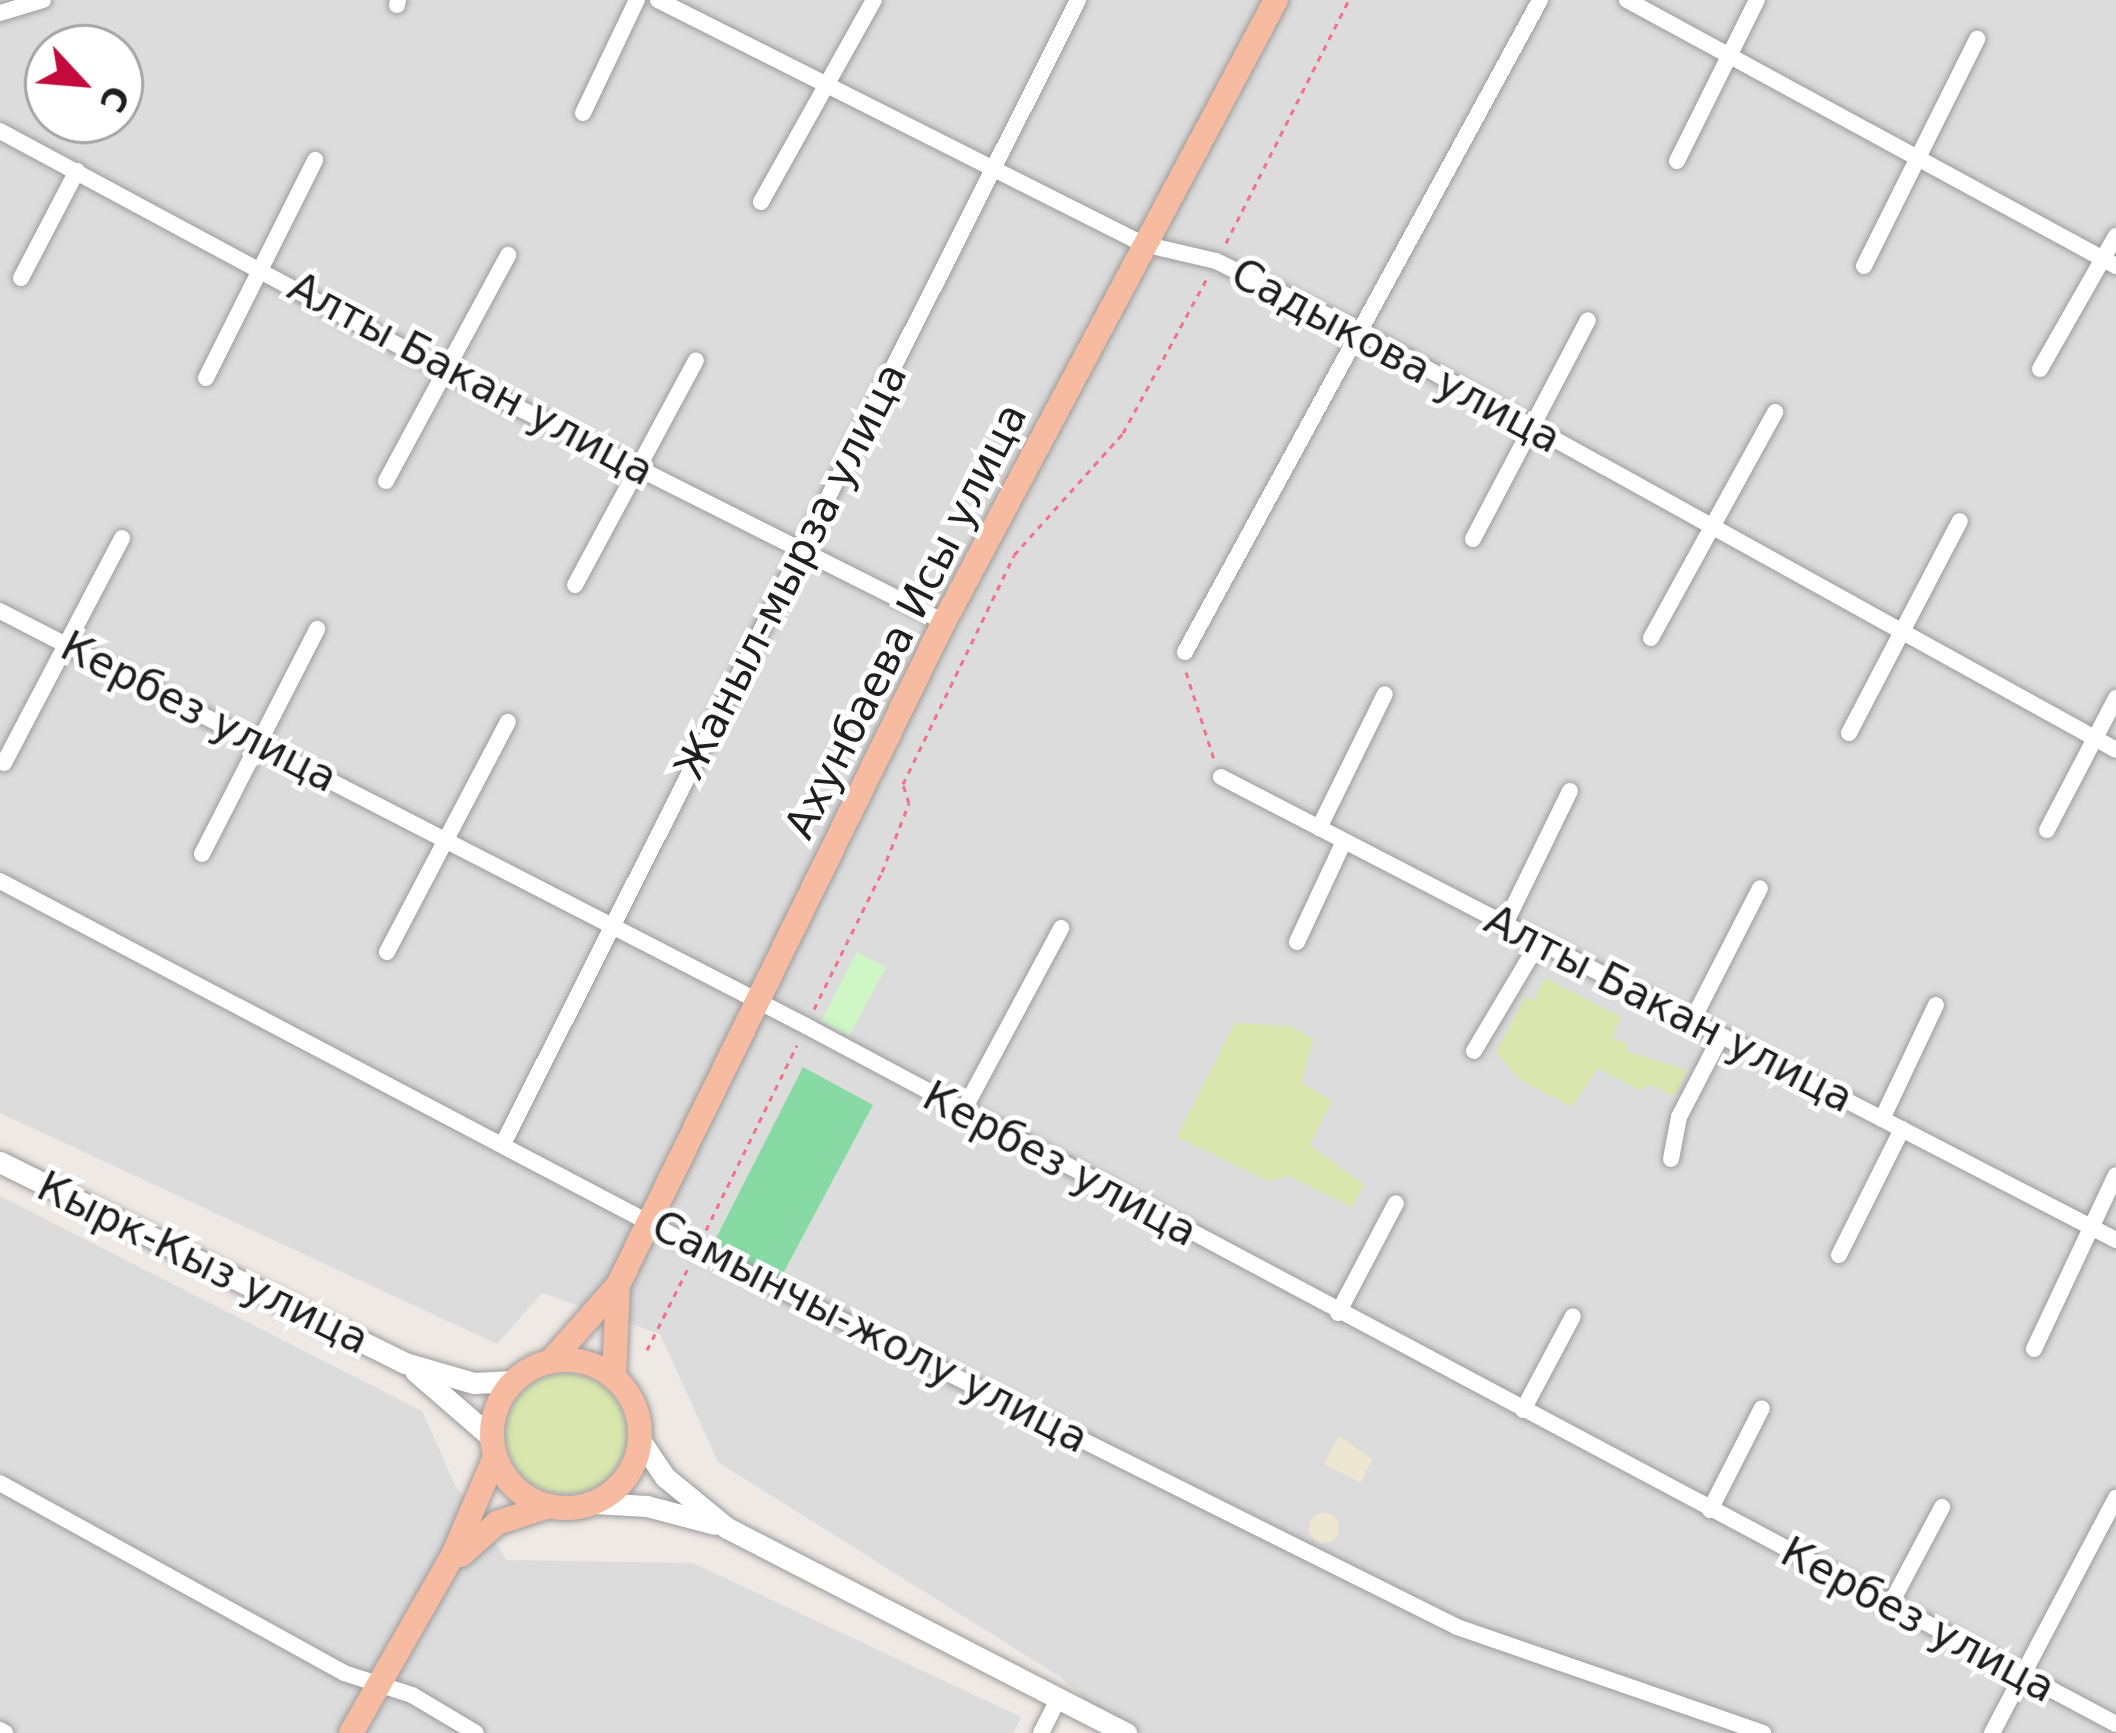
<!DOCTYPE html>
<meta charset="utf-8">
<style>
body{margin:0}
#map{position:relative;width:2116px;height:1733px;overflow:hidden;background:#efe9e5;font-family:"DejaVu Sans",sans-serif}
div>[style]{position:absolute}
.residential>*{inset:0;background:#dddcdc}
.farmland>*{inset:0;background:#ede7d2}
.round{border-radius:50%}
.grass>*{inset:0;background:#d9e7ae}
.park>*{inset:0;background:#cef7c5}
.pitch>*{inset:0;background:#87daa3}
.path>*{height:3px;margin-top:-1.5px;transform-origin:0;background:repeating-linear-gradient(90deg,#f37289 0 6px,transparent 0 12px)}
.roads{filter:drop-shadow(0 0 3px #9c9c9c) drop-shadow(0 0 3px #9c9c9c)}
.minor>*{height:16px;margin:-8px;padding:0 8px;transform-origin:8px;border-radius:8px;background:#fff}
.tertiary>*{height:21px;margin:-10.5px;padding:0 10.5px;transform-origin:10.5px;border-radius:10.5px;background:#fff}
.primary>*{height:24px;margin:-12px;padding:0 12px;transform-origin:12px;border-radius:12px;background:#f7bba2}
.primary>.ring{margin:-12px;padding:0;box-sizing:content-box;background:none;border:24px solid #f7bba2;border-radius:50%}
span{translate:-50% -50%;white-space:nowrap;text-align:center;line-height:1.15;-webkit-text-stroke:10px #fff;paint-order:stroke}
.street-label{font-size:42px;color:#1f1f1f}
.north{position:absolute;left:24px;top:24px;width:120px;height:120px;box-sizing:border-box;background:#fff;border:3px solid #a5a5a5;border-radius:50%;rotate:116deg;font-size:33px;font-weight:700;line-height:48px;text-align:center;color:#1f1f1f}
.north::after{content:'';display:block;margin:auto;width:42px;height:54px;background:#c40a3d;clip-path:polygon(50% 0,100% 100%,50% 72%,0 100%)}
</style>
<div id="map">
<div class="residential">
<i style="clip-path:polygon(evenodd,0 0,2116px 0,2116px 1733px,1123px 1733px,1060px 1677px,718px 1462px,660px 1334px,542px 1293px,497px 1344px,0 1113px,0 0,48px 48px,120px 48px,120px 120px,48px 120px,48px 48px)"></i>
<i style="clip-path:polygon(0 1196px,422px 1411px,455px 1485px,507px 1560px,693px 1563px,1021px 1717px,1014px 1733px,0 1733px)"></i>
</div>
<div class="farmland">
<i style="clip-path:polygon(1339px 1436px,1372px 1459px,1361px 1483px,1324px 1464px)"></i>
<i class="round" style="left:1309px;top:1513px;width:30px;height:30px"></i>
</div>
<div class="grass">
<i style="clip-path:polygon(1545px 978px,1621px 1017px,1611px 1037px,1628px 1044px,1626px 1051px,1687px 1070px,1675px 1096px,1650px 1085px,1639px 1090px,1598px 1068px,1572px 1107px,1520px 1080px,1496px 1052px,1525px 997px,1533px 1001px)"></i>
<i style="clip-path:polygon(1235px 1023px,1290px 1026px,1313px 1039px,1302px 1083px,1332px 1101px,1310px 1145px,1364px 1185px,1352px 1207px,1288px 1176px,1268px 1181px,1177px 1137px)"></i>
<i class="round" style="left:506px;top:1374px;width:120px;height:120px"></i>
</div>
<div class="park">
<i style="clip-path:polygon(857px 952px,886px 967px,849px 1036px,821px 1021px)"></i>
</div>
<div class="pitch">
<i style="clip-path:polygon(803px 1067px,873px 1105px,778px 1283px,710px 1250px)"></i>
</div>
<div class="path">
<i style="left:1226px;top:243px;width:272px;rotate:-63.2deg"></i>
<i style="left:1186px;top:672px;width:91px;rotate:72.2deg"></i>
<i style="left:814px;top:1009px;width:153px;rotate:-63.6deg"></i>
<i style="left:882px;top:872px;width:74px;rotate:-68.6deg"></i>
<i style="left:909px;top:803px;width:20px;rotate:-108deg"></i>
<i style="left:903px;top:784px;width:254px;rotate:-64.1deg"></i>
<i style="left:1014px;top:555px;width:164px;rotate:-48.2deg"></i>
<i style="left:1123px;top:433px;width:176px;rotate:-61.5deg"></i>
<i style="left:706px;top:1230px;width:206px;rotate:-63.8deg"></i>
<i style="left:647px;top:1350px;width:94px;rotate:-63.4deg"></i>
</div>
<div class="roads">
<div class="minor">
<i style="left:658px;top:0;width:543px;rotate:26.71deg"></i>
<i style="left:1143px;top:244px;width:75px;rotate:13.1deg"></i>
<i style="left:1216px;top:261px;width:159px;rotate:26.1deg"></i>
<i style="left:1359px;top:331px;width:865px;rotate:28.96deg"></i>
<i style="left:1627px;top:0;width:557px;rotate:28.54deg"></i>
<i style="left:397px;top:5px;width:5px;rotate:-79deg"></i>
<i style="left:0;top:13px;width:45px;rotate:-16.8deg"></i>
<i style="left:583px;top:113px;width:125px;rotate:-64.5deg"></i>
<i style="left:0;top:131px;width:519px;rotate:28.29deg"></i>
<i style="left:457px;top:377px;width:545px;rotate:26.71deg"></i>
<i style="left:1677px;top:161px;width:180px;rotate:-63.6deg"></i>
<i style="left:761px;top:202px;width:231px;rotate:-60.8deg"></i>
<i style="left:1864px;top:266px;width:254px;rotate:-63.5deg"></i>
<i style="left:21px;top:278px;width:121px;rotate:-62.4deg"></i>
<i style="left:2040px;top:369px;width:153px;rotate:-60.3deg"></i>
<i style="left:206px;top:378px;width:244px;rotate:-63.4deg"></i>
<i style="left:386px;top:481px;width:257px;rotate:-61.6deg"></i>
<i style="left:1473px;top:539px;width:247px;rotate:-62.3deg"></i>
<i style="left:575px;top:585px;width:255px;rotate:-61.7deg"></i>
<i style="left:0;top:611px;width:907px;rotate:27.24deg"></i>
<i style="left:806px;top:1026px;width:1484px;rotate:28.05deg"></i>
<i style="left:1651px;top:638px;width:258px;rotate:-61.2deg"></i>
<i style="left:1185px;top:652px;width:742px;rotate:-61.43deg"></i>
<i style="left:1849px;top:733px;width:239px;rotate:-62.4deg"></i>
<i style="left:4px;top:763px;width:254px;rotate:-62.3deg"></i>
<i style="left:1221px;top:777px;width:1008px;rotate:27.35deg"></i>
<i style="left:1319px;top:828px;width:149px;rotate:-63.8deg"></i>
<i style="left:2047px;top:830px;width:149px;rotate:-62.4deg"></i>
<i style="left:202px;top:854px;width:253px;rotate:-62.9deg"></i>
<i style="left:0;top:881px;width:788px;rotate:27.77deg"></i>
<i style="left:697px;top:1248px;width:849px;rotate:26.5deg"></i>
<i style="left:1457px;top:1627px;width:324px;rotate:19.1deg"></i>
<i style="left:1505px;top:924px;width:148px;rotate:-64deg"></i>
<i style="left:1297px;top:942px;width:111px;rotate:-65deg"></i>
<i style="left:387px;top:952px;width:260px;rotate:-62.3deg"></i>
<i style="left:1692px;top:1021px;width:149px;rotate:-62.9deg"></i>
<i style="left:1474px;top:1051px;width:127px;rotate:-59.2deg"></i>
<i style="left:962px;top:1113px;width:210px;rotate:-61.8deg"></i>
<i style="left:1882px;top:1119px;width:126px;rotate:-64.7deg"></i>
<i style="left:504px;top:1142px;width:1278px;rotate:-63.31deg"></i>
<i style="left:1671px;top:1159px;width:43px;rotate:-79.2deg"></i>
<i style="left:1679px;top:1117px;width:91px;rotate:-62.6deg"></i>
<i style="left:1839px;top:1255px;width:141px;rotate:-63.4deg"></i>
<i style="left:1338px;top:1313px;width:124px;rotate:-62.2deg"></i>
<i style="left:2034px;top:1349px;width:192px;rotate:-64.8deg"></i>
<i style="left:1523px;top:1410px;width:106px;rotate:-62deg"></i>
<i style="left:0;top:1483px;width:393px;rotate:28.9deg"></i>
<i style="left:344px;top:1673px;width:71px;rotate:17.9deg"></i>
<i style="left:412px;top:1695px;width:74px;rotate:30.7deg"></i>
<i style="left:1710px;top:1510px;width:114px;rotate:-63deg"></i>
<i style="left:1890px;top:1605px;width:111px;rotate:-62deg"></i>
<i style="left:0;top:1730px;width:6px;rotate:31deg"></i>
<i style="left:1041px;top:1733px;width:34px;rotate:-63deg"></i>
<i style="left:1992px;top:1733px;width:266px;rotate:-62.2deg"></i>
</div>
<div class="tertiary">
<i style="left:0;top:1162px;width:452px;rotate:26.4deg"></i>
<i style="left:405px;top:1363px;width:72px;rotate:16.2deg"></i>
<i style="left:474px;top:1383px;width:40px;rotate:-2.9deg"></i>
<i style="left:415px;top:1371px;width:102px;rotate:41deg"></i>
<i style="left:640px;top:1440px;width:45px;rotate:56deg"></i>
<i style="left:665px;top:1477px;width:80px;rotate:39.4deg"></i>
<i style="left:727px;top:1528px;width:449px;rotate:27.2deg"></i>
<i style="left:594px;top:1503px;width:53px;rotate:3.2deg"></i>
<i style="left:647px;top:1506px;width:70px;rotate:14.8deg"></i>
</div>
<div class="primary">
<i class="ring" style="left:492px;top:1360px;width:124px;height:124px"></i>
<i style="left:551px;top:1361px;width:101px;rotate:-48.6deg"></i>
<i style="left:618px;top:1285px;width:739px;rotate:-63.82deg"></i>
<i style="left:944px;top:622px;width:705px;rotate:-61.91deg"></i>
<i style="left:614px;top:1378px;width:90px;rotate:-87.5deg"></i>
<i style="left:461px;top:1555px;width:48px;rotate:-41.6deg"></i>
<i style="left:497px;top:1523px;width:55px;rotate:-18.1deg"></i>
<i style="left:351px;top:1733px;width:207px;rotate:-60.2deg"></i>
<i style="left:454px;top:1553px;width:104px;rotate:-66.9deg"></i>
</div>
</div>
<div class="street-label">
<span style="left:1396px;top:356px;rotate:28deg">Садыкова улица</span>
<span style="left:471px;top:379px;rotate:28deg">Алты Бакан улица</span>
<span style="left:791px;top:571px;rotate:-63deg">Жаныл-мырза улица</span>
<span style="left:906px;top:621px;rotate:-63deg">Ахунбаева Исы улица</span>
<span style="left:199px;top:712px;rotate:27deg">Кербез улица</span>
<span style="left:1669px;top:1009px;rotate:27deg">Алты Бакан улица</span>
<span style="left:1060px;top:1164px;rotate:28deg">Кербез улица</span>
<span style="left:203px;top:1263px;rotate:26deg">Кырк-Кыз улица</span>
<span style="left:870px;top:1332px;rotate:27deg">Самынчы-жолу улица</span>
<span style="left:1918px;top:1620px;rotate:28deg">Кербез улица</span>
</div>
<div class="north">С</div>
</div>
